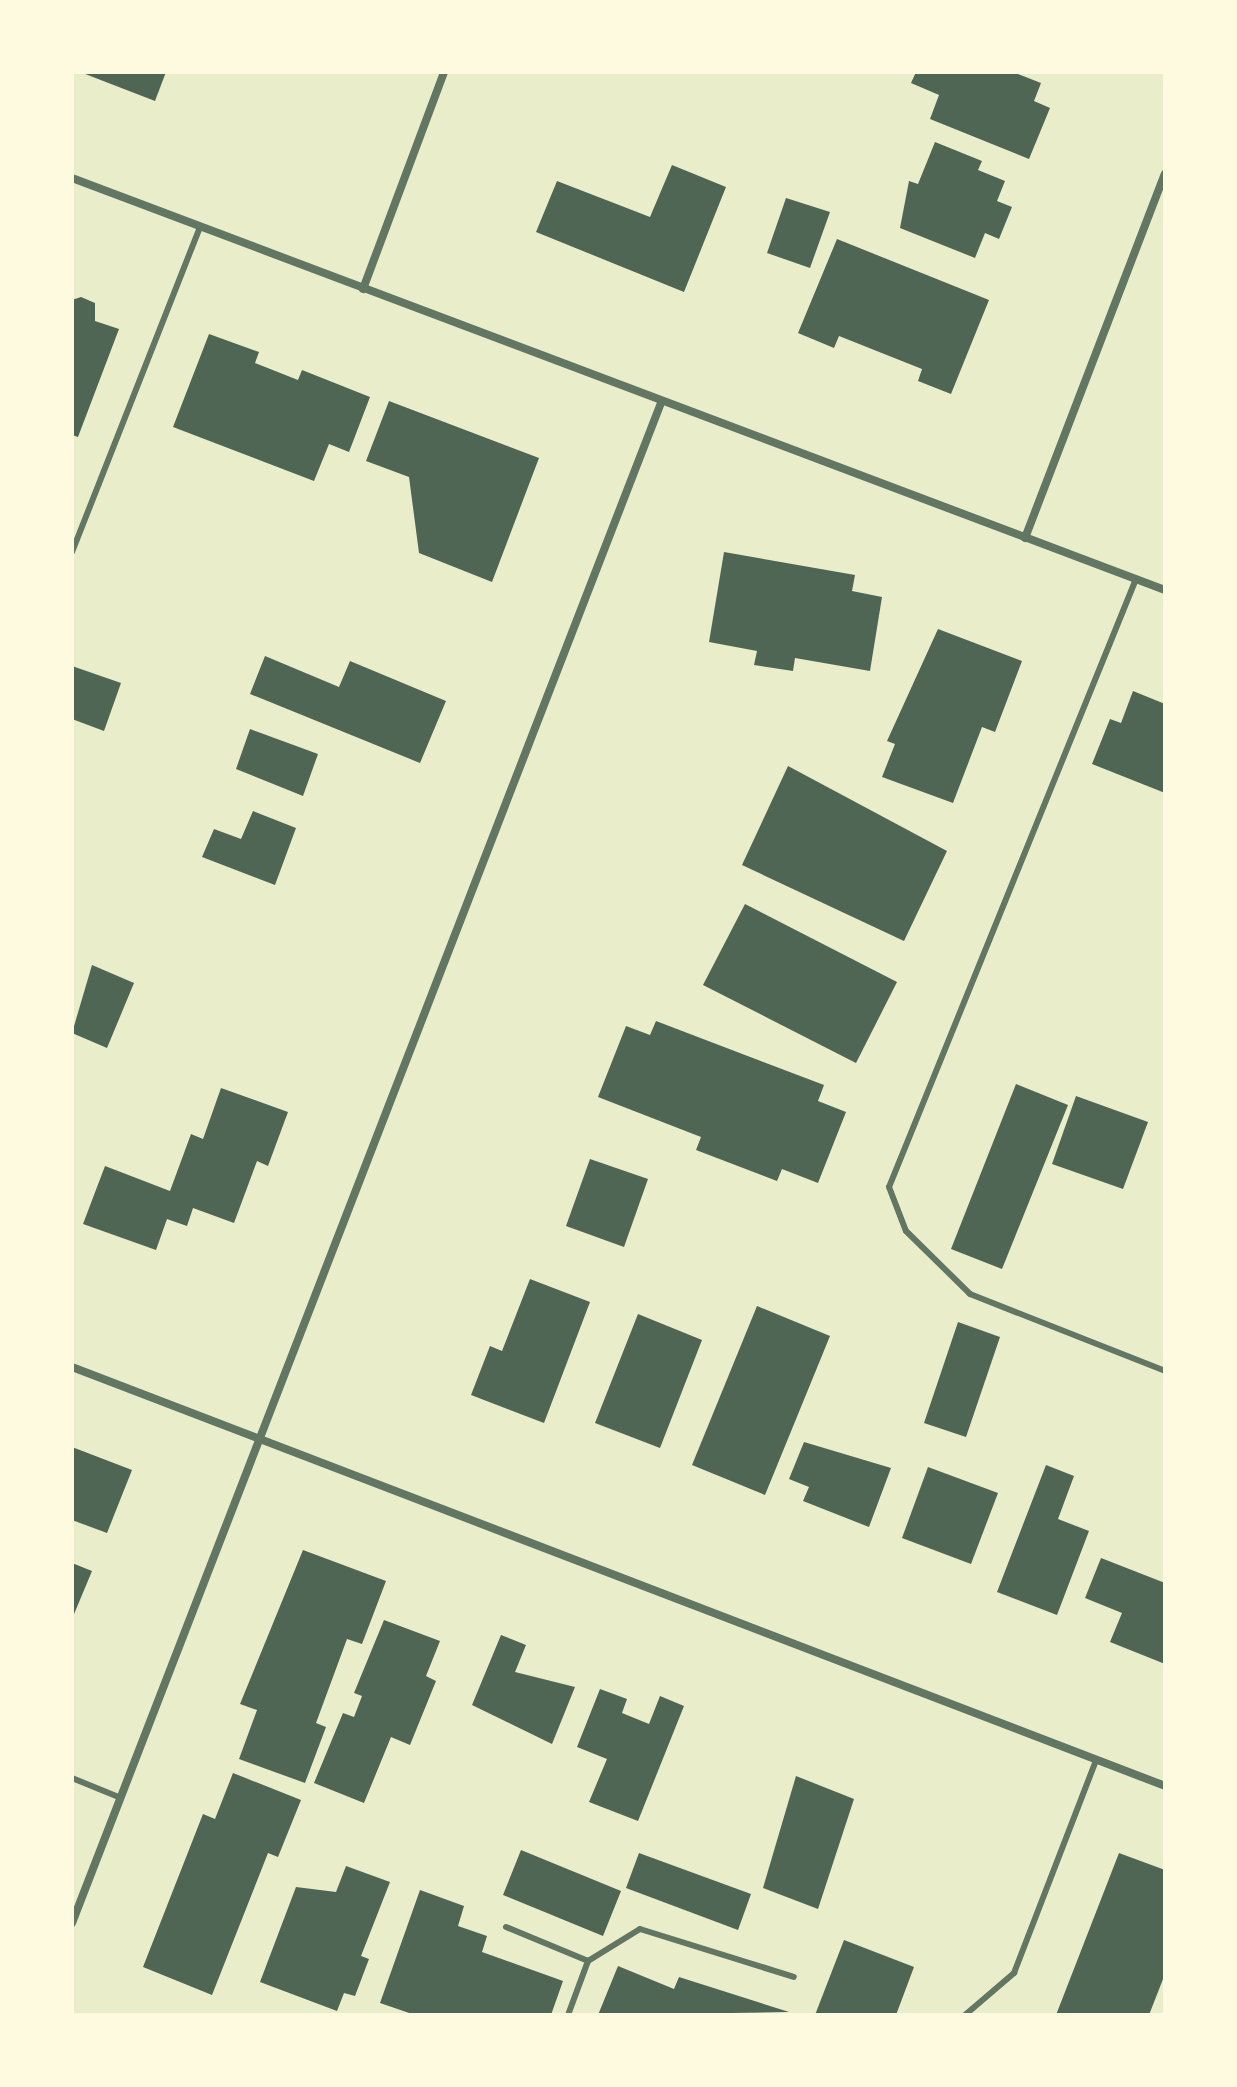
<!DOCTYPE html>
<style>
body{margin:0}
#map{position:relative;width:1237px;height:2087px;overflow:hidden;background:#e9edc9;font-family:Helvetica,sans-serif}
div>[style]{position:absolute}
.building>*{inset:0;background:#4f6655}
.service>*{height:6px;margin:-3px;padding:0 3px;transform-origin:3px;border-radius:3px;background:#617663}
.minor>*{height:8px;margin:-4px;padding:0 4px;transform-origin:4px;border-radius:4px;background:#617663}
span{translate:-50% -50%;white-space:nowrap;text-align:center;line-height:1.15;-webkit-text-stroke:8px #fefae0;paint-order:stroke}
.frame{position:absolute;inset:0;border:74px solid #fefae0;pointer-events:none}
</style>
<div id="map">
<div class="building">
<i style="clip-path:polygon(80px 72px,166px 72px,155px 101px)"></i>
<i style="clip-path:polygon(916px 72px,1013px 72px,1041px 83px,1034px 101px,1050px 108px,1029px 159px,930px 119px,939px 95px,911px 83px)"></i>
<i style="clip-path:polygon(935px 142px,982px 161px,978px 170px,1005px 181px,997px 201px,1012px 207px,999px 239px,985px 233px,975px 258px,900px 228px,909px 181px,918px 184px)"></i>
<i style="clip-path:polygon(672px 165px,726px 187px,684px 292px,536px 232px,557px 181px,650px 217px)"></i>
<i style="clip-path:polygon(786px 198px,830px 212px,810px 268px,767px 253px)"></i>
<i style="clip-path:polygon(837px 239px,989px 300px,951px 394px,918px 381px,922px 369px,839px 336px,834px 348px,798px 333px)"></i>
<i style="clip-path:polygon(81px 297px,95px 303px,95px 321px,119px 329px,78px 437px,72px 435px,72px 300px)"></i>
<i style="clip-path:polygon(209px 334px,259px 352px,255px 363px,298px 380px,302px 370px,370px 397px,349px 452px,329px 444px,314px 481px,173px 427px)"></i>
<i style="clip-path:polygon(389px 401px,539px 458px,492px 582px,419px 553px,409px 477px,366px 461px)"></i>
<i style="clip-path:polygon(724px 552px,855px 575px,852px 591px,882px 597px,870px 671px,795px 658px,793px 671px,754px 665px,757px 651px,709px 642px)"></i>
<i style="clip-path:polygon(938px 629px,1022px 661px,995px 732px,982px 727px,953px 803px,882px 777px,895px 744px,887px 741px)"></i>
<i style="clip-path:polygon(265px 656px,339px 687px,350px 661px,446px 701px,420px 763px,250px 694px)"></i>
<i style="clip-path:polygon(72px 666px,121px 683px,104px 731px,72px 719px)"></i>
<i style="clip-path:polygon(1133px 691px,1165px 704px,1165px 793px,1092px 764px,1110px 719px,1121px 723px)"></i>
<i style="clip-path:polygon(250px 729px,318px 754px,303px 796px,236px 769px)"></i>
<i style="clip-path:polygon(788px 766px,947px 851px,904px 941px,742px 865px)"></i>
<i style="clip-path:polygon(253px 811px,296px 828px,275px 885px,202px 857px,214px 829px,241px 839px)"></i>
<i style="clip-path:polygon(745px 904px,897px 982px,856px 1063px,703px 985px)"></i>
<i style="clip-path:polygon(92px 965px,134px 983px,107px 1048px,72px 1033px)"></i>
<i style="clip-path:polygon(656px 1021px,824px 1085px,818px 1101px,846px 1112px,818px 1183px,782px 1169px,777px 1181px,696px 1150px,701px 1137px,598px 1097px,626px 1026px,650px 1035px)"></i>
<i style="clip-path:polygon(1016px 1084px,1068px 1105px,1002px 1269px,951px 1249px)"></i>
<i style="clip-path:polygon(221px 1088px,288px 1112px,268px 1166px,257px 1161px,234px 1223px,193px 1208px,187px 1226px,167px 1219px,156px 1250px,83px 1224px,105px 1166px,170px 1191px,191px 1134px,203px 1139px)"></i>
<i style="clip-path:polygon(1076px 1096px,1148px 1122px,1123px 1189px,1052px 1164px)"></i>
<i style="clip-path:polygon(590px 1159px,648px 1179px,624px 1247px,566px 1226px)"></i>
<i style="clip-path:polygon(530px 1279px,590px 1302px,544px 1423px,471px 1395px,490px 1346px,502px 1351px)"></i>
<i style="clip-path:polygon(757px 1306px,830px 1336px,765px 1495px,692px 1465px)"></i>
<i style="clip-path:polygon(638px 1314px,702px 1340px,660px 1448px,595px 1423px)"></i>
<i style="clip-path:polygon(958px 1322px,1000px 1337px,966px 1437px,924px 1423px)"></i>
<i style="clip-path:polygon(804px 1442px,891px 1468px,869px 1527px,803px 1501px,809px 1487px,789px 1479px)"></i>
<i style="clip-path:polygon(72px 1447px,132px 1470px,107px 1533px,72px 1520px)"></i>
<i style="clip-path:polygon(1046px 1465px,1074px 1476px,1058px 1519px,1089px 1531px,1057px 1615px,997px 1592px)"></i>
<i style="clip-path:polygon(928px 1467px,998px 1493px,971px 1564px,902px 1538px)"></i>
<i style="clip-path:polygon(303px 1550px,386px 1581px,362px 1644px,347px 1639px,316px 1723px,326px 1727px,305px 1783px,239px 1759px,257px 1710px,240px 1704px)"></i>
<i style="clip-path:polygon(1101px 1558px,1165px 1583px,1165px 1664px,1110px 1642px,1122px 1613px,1085px 1598px)"></i>
<i style="clip-path:polygon(72px 1563px,92px 1571px,72px 1619px)"></i>
<i style="clip-path:polygon(384px 1620px,440px 1641px,426px 1676px,436px 1681px,410px 1745px,391px 1737px,364px 1803px,314px 1783px,343px 1713px,354px 1717px,362px 1696px,354px 1693px)"></i>
<i style="clip-path:polygon(501px 1635px,526px 1645px,515px 1672px,575px 1687px,552px 1744px,472px 1705px)"></i>
<i style="clip-path:polygon(600px 1689px,627px 1699px,622px 1713px,649px 1724px,660px 1696px,684px 1706px,638px 1821px,589px 1802px,607px 1759px,577px 1747px)"></i>
<i style="clip-path:polygon(233px 1773px,301px 1800px,278px 1857px,268px 1853px,212px 1995px,143px 1967px,203px 1814px,215px 1819px)"></i>
<i style="clip-path:polygon(796px 1776px,854px 1799px,818px 1909px,763px 1888px)"></i>
<i style="clip-path:polygon(521px 1850px,621px 1891px,603px 1936px,503px 1895px)"></i>
<i style="clip-path:polygon(639px 1853px,751px 1894px,738px 1930px,626px 1888px)"></i>
<i style="clip-path:polygon(1119px 1853px,1165px 1870px,1165px 1974px,1149px 2015px,1056px 2015px)"></i>
<i style="clip-path:polygon(346px 1866px,390px 1882px,361px 1956px,369px 1959px,355px 1996px,344px 1993px,337px 2011px,260px 1982px,296px 1887px,336px 1892px)"></i>
<i style="clip-path:polygon(420px 1890px,464px 1906px,458px 1926px,487px 1936px,482px 1952px,563px 1981px,551px 2015px,415px 2015px,380px 2003px)"></i>
<i style="clip-path:polygon(844px 1940px,914px 1967px,896px 2015px,815px 2015px)"></i>
<i style="clip-path:polygon(618px 1966px,674px 1989px,679px 1977px,789px 2012px,598px 2015px)"></i>
</div>
<div class="service">
<i style="left:72px;top:552px;width:349px;rotate:-68.5deg"></i>
<i style="left:1136px;top:579px;width:656px;rotate:112.11deg"></i>
<i style="left:889px;top:1187px;width:47px;rotate:68.9deg"></i>
<i style="left:906px;top:1231px;width:90px;rotate:44.5deg"></i>
<i style="left:970px;top:1294px;width:210px;rotate:21.5deg"></i>
<i style="left:72px;top:1778px;width:53px;rotate:22.2deg"></i>
<i style="left:506px;top:1927px;width:89px;rotate:22.5deg"></i>
<i style="left:568px;top:2015px;width:58px;rotate:-69.7deg"></i>
<i style="left:588px;top:1961px;width:61px;rotate:-31.6deg"></i>
<i style="left:640px;top:1929px;width:161px;rotate:17.3deg"></i>
<i style="left:965px;top:2015px;width:65px;rotate:-40.6deg"></i>
<i style="left:1014px;top:1973px;width:228px;rotate:-68.9deg"></i>
</div>
<div class="minor">
<i style="left:72px;top:178px;width:1168px;rotate:20.65deg"></i>
<i style="left:363px;top:289px;width:232px;rotate:-69.5deg"></i>
<i style="left:1025px;top:538px;width:390px;rotate:-69deg"></i>
<i style="left:72px;top:1367px;width:1171px;rotate:20.97deg"></i>
<i style="left:72px;top:1923px;width:1630px;rotate:-68.82deg"></i>
</div>
<div class="frame"></div>
</div>
